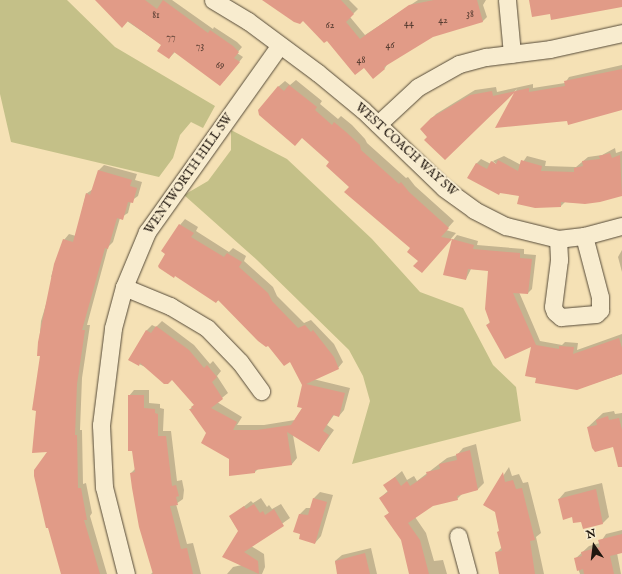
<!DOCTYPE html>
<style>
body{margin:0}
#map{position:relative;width:622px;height:574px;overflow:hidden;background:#f5e1b5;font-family:"IM FELL English",serif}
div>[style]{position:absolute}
.green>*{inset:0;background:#c4c088}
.shadow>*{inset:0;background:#0003}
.building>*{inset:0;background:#e19b87}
.roads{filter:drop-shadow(0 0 1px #554a38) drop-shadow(0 0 1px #554a38)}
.street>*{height:17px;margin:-8.5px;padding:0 8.5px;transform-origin:8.5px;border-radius:8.5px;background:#f8eccf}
span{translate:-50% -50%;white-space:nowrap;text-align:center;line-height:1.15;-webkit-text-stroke:4px #f8eccf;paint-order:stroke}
.number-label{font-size:10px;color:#50382d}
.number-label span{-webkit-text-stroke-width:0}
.street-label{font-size:12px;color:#20170f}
.north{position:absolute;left:574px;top:526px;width:40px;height:40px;-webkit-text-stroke:3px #f8eccf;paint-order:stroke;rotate:346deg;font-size:11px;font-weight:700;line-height:16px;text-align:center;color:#20170f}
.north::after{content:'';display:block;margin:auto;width:14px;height:18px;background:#20170f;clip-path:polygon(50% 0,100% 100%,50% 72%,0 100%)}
</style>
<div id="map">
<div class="green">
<i style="clip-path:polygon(0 0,67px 0,115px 47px,215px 106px,203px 128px,191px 122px,180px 135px,173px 158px,159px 177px,11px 142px,0 94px)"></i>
<i style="clip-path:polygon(231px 130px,287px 159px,372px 239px,420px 292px,463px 308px,493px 365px,516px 387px,521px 421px,352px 464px,370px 401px,363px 376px,349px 350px,257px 260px,184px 195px,208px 181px,231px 150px)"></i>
</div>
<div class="shadow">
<i style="clip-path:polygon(96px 0,172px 0,213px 29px,214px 27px,237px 42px,242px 47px,237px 53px,243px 57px,224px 81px,175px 52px,169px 58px,162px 45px)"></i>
<i style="clip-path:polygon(265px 0,349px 0,358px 9px,350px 17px,365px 35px,418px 0,486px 0,483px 5px,487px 17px,483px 21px,432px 36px,388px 63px,385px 68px,364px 66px,303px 20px)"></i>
<i style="clip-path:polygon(622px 65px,622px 109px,568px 120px,497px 127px,517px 89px,445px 159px,421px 129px,436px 114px,475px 90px,496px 87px,497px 92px,533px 84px,533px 88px,565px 83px,569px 77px)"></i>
<i style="clip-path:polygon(296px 80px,322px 101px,320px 104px,338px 119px,341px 116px,352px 125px,365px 139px,367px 143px,406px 178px,408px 177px,415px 186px,454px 221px,446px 230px,456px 233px,428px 265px,419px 261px,412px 248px,350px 187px,331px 161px,278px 87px,285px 81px,290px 85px)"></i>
<i style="clip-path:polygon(615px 148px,616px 153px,622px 151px,622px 194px,585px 203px,565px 202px,561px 206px,520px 195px,476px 164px,481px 159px,491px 164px,492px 161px,500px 167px,493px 161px,504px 156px,521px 165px,527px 156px,546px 161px,545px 166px,576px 167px,588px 157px,602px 155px)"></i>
<i style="clip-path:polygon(104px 165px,137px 174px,135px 180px,142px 182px,138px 196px,131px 201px,128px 213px,120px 218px,113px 242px,108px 247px,87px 325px,90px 325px,82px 378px,80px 430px,82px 430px,83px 484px,86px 483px,92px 513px,90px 516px,107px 574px,62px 574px,41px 355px,38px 355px,41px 321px,54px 278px,51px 277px,55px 264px,64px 240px,69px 234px,76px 236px,86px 194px,93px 189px,99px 170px)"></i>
<i style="clip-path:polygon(185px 219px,198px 227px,196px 231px,229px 252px,233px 248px,246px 256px,244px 261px,273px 287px,277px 296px,304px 323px,311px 320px,334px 344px,343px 362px,338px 368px,313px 379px,350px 388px,344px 410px,339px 416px,334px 415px,327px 425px,334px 430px,319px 451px,293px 435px,297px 458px,292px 464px,259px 468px,255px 472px,230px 459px,207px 433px,190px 409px,195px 404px,172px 379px,130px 360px,147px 330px,152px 325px,156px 327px,162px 321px,194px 345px,210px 364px,213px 361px,221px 371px,217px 376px,228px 393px,217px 402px,242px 417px,237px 425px,264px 425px,295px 420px,303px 407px,303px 384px,290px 361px,219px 300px,216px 302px,166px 253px,180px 225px)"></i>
<i style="clip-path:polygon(457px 235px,478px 241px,477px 245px,524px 249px,524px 254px,536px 255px,532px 289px,528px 293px,519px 292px,540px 341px,562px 345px,565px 342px,578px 343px,577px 350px,622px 334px,622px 374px,577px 389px,537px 377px,532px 346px,487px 325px,490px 322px,489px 270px,471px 269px,466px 279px,453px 240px)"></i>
<i style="clip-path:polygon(622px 250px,622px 272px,618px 257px)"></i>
<i style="clip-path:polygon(134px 390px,149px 390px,149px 403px,160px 404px,160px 408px,164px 409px,163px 431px,171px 431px,177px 481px,182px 480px,184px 490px,183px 499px,176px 504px,187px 544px,193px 543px,201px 574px,151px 574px,153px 572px,131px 473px,136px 468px,129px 396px)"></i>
<i style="clip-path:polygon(614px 411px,615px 414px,622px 413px,622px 456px,614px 446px,588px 427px,603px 413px)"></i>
<i style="clip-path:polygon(476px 444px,484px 483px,477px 490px,463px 493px,457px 499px,432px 505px,415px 517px,426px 533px,434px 561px,443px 560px,447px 574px,413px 574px,402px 540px,386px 516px,390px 512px,380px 498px,389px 490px,385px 485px,402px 471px,407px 480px,414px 476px,417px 481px,447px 458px,457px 455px,463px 448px)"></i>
<i style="clip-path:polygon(509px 467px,512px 476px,519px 474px,523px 483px,528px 482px,541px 533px,536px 537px,544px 574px,501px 574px,496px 553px,502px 547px,496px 511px,484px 505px)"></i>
<i style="clip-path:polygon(602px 483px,609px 517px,603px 523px,581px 520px,559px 499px,565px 492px)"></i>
<i style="clip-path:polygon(320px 492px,333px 495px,321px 536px,315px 543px,295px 531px,300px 514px,306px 508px,311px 508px,314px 498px)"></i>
<i style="clip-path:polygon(261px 498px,267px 507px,269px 505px,272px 509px,281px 504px,290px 518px,251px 546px,264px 554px,265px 567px,262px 574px,227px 574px,233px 567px,242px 565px,239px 531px,230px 517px,251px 501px,253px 503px)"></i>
<i style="clip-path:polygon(622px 530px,622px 552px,617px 553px,621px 574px,580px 574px,575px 559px,589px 546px,600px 543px,606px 534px)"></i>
<i style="clip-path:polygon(371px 548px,377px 574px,338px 574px,335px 561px,342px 555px)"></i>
</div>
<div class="building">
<i style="clip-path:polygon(95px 0,145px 0,157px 9px,163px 0,208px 33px,210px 30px,233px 46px,239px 52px,234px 58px,240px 62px,220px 86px,174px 52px,169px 59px,157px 51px,161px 45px,128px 21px,122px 28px)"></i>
<i style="clip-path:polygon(262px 0,341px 0,354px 14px,346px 22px,360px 39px,409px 5px,434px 0,477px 0,483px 22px,433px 37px,384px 67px,385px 69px,373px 79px,364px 68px,355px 75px,327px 41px,324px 43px,303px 21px,300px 24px,294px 22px)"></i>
<i style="clip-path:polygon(529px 0,622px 0,622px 7px,551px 20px,550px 14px,532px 17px)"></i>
<i style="clip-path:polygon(622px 69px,622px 110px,568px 125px,567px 121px,495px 128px,514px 93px,445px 160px,424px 140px,427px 137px,420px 129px,431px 118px,470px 95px,492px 91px,493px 96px,529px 88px,529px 92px,565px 86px,564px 81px)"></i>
<i style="clip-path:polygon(289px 85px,317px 107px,315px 110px,332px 125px,334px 122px,346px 132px,360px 145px,361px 150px,399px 184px,401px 182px,409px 192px,449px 228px,441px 237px,452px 239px,422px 273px,413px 266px,418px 261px,407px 252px,410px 248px,344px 192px,349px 187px,326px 166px,329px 162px,302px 138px,295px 146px,259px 115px,258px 110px,278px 86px,284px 91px)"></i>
<i style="clip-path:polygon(610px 153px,612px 158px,620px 155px,622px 196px,600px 202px,585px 204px,561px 202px,561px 207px,535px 208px,517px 204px,519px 196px,500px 193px,499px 195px,467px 178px,476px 163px,487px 169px,491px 161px,496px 164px,498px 160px,518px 171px,521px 160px,542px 166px,541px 171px,574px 172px,574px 168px,583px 166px,582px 161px,600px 159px,599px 156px)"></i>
<i style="clip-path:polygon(98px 170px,132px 180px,130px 186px,137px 188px,133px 203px,128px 202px,123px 220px,117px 218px,108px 249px,105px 248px,82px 330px,85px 330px,77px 384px,75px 435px,77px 435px,78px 488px,81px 488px,87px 520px,84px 520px,100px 574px,61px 574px,48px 528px,46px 528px,34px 476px,34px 470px,47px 452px,32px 453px,36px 411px,32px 410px,40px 356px,37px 356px,38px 342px,54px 264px,63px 239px,73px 242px,86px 193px,90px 195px)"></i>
<i style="clip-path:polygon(179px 224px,194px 233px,191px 237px,224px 257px,227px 253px,242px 262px,239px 267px,268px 293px,272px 301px,298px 328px,305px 325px,311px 332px,313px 330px,334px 357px,339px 369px,306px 384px,345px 393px,339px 417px,333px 415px,323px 431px,329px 435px,319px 452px,287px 432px,292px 465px,255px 470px,255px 473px,229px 476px,229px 459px,201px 443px,206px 433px,189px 409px,193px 409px,191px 407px,194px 405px,172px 380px,168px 384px,164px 384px,140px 363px,139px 366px,128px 360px,146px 330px,151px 333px,156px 326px,189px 350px,204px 368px,207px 365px,217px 377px,212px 382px,223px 399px,211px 408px,237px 422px,233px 430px,257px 430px,291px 425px,302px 408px,297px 407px,302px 385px,290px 362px,284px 366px,268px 346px,266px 347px,258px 341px,218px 300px,216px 303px,175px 276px,174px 278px,159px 268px,158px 266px,165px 254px,161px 251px)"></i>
<i style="clip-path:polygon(452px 239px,474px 245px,473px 249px,520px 253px,520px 258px,532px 259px,528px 294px,513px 293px,536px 345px,559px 349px,559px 346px,574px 347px,573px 354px,619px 338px,622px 348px,622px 374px,577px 390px,535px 383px,536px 378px,525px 376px,531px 347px,505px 359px,486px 325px,490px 323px,485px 309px,488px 271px,468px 269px,466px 280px,443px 275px)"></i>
<i style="clip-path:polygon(128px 395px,144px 395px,144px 408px,155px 409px,155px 413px,158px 414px,158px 436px,166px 436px,172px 486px,176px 485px,179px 496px,176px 497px,178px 505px,170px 506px,181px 549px,187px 548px,193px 574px,153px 574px,139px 527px,132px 488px,130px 473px,135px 472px,132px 451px,128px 451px)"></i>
<i style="clip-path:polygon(608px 416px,609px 420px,619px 418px,622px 430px,622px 467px,618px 467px,613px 447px,595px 452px,592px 448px,587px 427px,597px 425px,596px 420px)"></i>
<i style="clip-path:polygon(470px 450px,478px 490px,457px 496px,458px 500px,433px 506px,408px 523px,420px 540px,429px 574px,409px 574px,401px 540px,384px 516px,389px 513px,379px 498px,388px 492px,383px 485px,395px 477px,401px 486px,407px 481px,410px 486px,427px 475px,426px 472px,440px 469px,439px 464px,457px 460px,456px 454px)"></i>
<i style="clip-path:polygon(503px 472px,505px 482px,513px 480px,516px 489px,522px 488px,535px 540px,530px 541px,535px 574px,499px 574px,495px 552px,502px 551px,497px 532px,499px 531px,495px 512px,483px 505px)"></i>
<i style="clip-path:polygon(596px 489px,603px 524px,583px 529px,581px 522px,573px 523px,572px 517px,563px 520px,558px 499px)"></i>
<i style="clip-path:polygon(313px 498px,327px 502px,315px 544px,299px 539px,300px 534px,293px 532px,299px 514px,308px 515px)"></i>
<i style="clip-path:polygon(254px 504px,260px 513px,263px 511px,265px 515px,274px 509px,284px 526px,244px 552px,258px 561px,259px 574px,222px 557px,238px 531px,229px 516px,244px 506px,246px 509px)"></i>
<i style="clip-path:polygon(622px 534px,622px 553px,610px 556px,614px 574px,584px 574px,583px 569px,577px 571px,574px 558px,582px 556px,581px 552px,600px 547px,598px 540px)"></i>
<i style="clip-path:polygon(365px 553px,370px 574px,337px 574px,335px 561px)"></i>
</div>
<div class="roads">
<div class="street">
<i style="left:213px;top:0;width:41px;rotate:31deg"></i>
<i style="left:248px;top:21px;width:87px;rotate:36.6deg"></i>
<i style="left:318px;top:73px;width:58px;rotate:39.4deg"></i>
<i style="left:363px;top:110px;width:112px;rotate:43.9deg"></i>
<i style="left:444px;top:188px;width:37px;rotate:36deg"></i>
<i style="left:474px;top:210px;width:36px;rotate:27deg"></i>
<i style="left:506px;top:226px;width:54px;rotate:14deg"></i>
<i style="left:558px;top:239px;width:26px;rotate:-7deg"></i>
<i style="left:584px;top:236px;width:39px;rotate:-15deg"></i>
<i style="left:507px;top:0;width:54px;rotate:84.7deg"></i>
<i style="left:378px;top:124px;width:54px;rotate:-42.8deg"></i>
<i style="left:418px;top:87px;width:47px;rotate:-29.3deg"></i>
<i style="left:459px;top:64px;width:28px;rotate:-15deg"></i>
<i style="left:486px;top:57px;width:64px;rotate:-7.1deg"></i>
<i style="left:550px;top:49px;width:74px;rotate:-12.5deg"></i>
<i style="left:558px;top:239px;width:21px;rotate:87deg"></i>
<i style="left:559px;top:260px;width:47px;rotate:97.3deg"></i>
<i style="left:553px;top:307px;width:5px;rotate:68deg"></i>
<i style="left:555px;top:312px;width:8px;rotate:40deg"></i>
<i style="left:561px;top:317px;width:35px;rotate:-5deg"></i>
<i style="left:596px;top:314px;width:6px;rotate:-45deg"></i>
<i style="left:600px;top:310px;width:13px;rotate:-90deg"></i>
<i style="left:600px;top:297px;width:63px;rotate:-104.7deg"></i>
<i style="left:124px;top:287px;width:50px;rotate:22.4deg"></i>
<i style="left:170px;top:306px;width:43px;rotate:30.7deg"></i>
<i style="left:207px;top:328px;width:47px;rotate:45.9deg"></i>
<i style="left:240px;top:362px;width:36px;rotate:54deg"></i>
<i style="left:458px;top:536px;width:39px;rotate:75deg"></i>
<i style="left:126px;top:574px;width:90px;rotate:-104.2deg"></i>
<i style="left:104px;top:487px;width:62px;rotate:-92.8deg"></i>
<i style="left:101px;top:425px;width:98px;rotate:-82.9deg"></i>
<i style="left:113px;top:328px;width:42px;rotate:-75deg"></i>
<i style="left:124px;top:287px;width:60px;rotate:-67.3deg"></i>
<i style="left:147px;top:232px;width:229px;rotate:-54.6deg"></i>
</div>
</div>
<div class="number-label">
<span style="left:470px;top:15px">38</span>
<span style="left:156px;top:16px">81</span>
<span style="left:443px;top:21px">42</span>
<span style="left:409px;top:24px">44</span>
<span style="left:330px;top:26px">62</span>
<span style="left:171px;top:38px">77</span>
<span style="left:390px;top:46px">46</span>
<span style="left:200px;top:47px">73</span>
<span style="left:361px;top:61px">48</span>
<span style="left:220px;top:66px">69</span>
</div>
<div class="street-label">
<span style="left:406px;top:150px;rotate:42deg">WEST COACH WAY SW</span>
<span style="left:189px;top:174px;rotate:-55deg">WENTWORTH HILL SW</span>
</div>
<div class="north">N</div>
</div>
